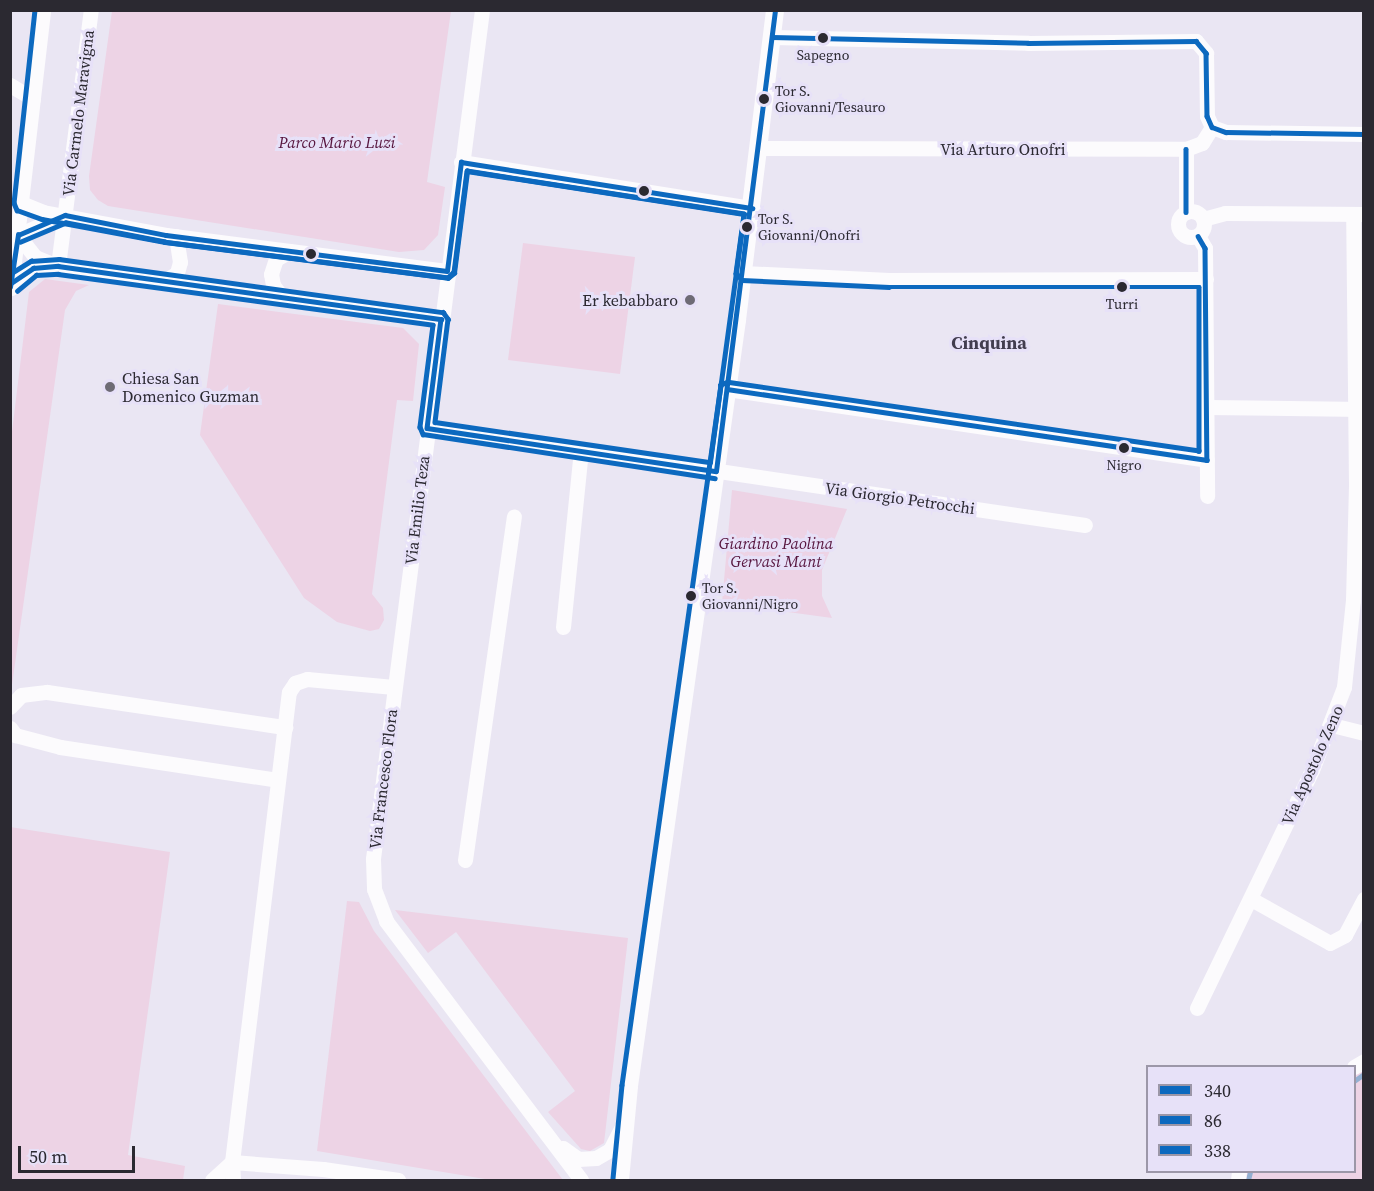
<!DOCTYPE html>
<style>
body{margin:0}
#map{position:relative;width:1374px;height:1191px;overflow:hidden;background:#eae6f3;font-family:"Source Serif 4",serif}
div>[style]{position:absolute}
.green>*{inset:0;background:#edd3e5}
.stream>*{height:4.5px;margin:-2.25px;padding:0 2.25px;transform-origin:2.25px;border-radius:2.25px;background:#93afd1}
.minor>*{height:15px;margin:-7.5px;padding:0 7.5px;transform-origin:7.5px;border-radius:7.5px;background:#fcfbfd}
.minor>.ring{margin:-7.5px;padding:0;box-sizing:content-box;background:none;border:15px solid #fcfbfd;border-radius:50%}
.tertiary>*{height:18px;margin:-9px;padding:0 9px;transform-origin:9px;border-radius:9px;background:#fcfbfd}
.bus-1>*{height:4.5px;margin:-2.25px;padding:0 2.25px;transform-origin:2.25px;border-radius:2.25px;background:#0c69bf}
.bus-2>*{height:4.5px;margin:-2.25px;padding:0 2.25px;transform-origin:2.25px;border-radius:2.25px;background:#0c69bf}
.bus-3>*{height:4.5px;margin:-2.25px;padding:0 2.25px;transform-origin:2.25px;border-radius:2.25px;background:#0c69bf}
.dots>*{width:16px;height:16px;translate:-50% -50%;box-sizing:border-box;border:3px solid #e7e1f8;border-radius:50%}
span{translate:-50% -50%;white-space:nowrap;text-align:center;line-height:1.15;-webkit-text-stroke:6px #e7e1f8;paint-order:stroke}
.bus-label{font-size:14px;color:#2b2931}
.left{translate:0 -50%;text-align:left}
.street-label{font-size:16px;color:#2b2931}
.park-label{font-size:16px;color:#57153e;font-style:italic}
.poi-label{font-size:16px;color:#2b2931}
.right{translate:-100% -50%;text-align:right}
.neighbourhood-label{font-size:18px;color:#423d4f;font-weight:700}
.frame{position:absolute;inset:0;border:12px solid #2b2931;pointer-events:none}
.legend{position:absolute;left:1146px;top:1065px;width:210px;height:108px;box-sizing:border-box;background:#e7e1f8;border:2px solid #9c97a8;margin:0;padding:8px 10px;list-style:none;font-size:18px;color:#2b2931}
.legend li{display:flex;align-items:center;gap:12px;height:30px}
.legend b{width:30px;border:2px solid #9c97a8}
.scale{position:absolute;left:18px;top:1146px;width:117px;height:27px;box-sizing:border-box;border:3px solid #2b2931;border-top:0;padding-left:8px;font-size:18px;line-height:21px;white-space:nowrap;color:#2b2931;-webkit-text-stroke:4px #e7e1f8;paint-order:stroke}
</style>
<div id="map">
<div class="green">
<i style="clip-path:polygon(112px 11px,451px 11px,427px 182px,445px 187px,438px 235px,424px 250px,399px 252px,108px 206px,98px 200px,90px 190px,89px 176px)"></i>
<i style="clip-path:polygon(523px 243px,635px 257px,620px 374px,508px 360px)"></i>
<i style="clip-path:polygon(45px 279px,89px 285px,76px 291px,65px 310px,11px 692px,11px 440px,29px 292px)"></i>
<i style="clip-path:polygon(218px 304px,403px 328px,419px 344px,413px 401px,397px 400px,372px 594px,383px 608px,384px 620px,379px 629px,370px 631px,337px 622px,304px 598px,200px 435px)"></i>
<i style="clip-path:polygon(732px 490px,847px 509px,822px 570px,822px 596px,832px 618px,722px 603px)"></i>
<i style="clip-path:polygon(10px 827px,170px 852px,128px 1155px,185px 1166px,183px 1180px,11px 1180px)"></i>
<i style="clip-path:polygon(347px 901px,359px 902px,374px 931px,563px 1180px,491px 1180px,317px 1151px)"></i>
<i style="clip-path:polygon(395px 910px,628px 938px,604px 1143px,590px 1151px,581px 1149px,548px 1112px,575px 1091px,456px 932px,428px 953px)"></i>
<i style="clip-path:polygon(1363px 1066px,1363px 1180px,1242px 1180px,1244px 1172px,1354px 1172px,1355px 1073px)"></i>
</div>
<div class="stream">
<i style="left:1354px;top:1081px;width:12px;rotate:-35deg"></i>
<i style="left:1248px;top:1180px;width:8px;rotate:-76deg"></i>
</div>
<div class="minor">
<i style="left:482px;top:10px;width:856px;rotate:97.32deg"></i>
<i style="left:373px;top:859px;width:30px;rotate:88deg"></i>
<i style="left:374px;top:889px;width:34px;rotate:69deg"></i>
<i style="left:386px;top:921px;width:324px;rotate:53deg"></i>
<i style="left:772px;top:37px;width:256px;rotate:1.3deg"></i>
<i style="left:1028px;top:43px;width:168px;rotate:-0.7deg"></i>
<i style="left:1196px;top:41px;width:16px;rotate:50deg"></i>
<i style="left:1206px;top:53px;width:63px;rotate:89.1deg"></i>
<i style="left:1207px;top:116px;width:12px;rotate:66deg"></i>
<i style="left:10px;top:85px;width:27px;rotate:31deg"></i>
<i style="left:1212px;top:127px;width:15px;rotate:20deg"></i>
<i style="left:1226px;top:132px;width:138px;rotate:0.8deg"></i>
<i style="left:759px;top:148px;width:427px;rotate:0.1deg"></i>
<i style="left:1186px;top:149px;width:17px;rotate:-21deg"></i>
<i style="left:1202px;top:143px;width:19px;rotate:-58deg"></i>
<i style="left:461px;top:162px;width:295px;rotate:9deg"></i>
<i style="left:21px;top:203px;width:24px;rotate:22deg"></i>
<i style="left:43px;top:212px;width:125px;rotate:10.6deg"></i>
<i style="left:166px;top:235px;width:283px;rotate:7.3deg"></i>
<i class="ring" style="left:1178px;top:211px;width:11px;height:11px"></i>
<i style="left:1186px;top:212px;width:63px;rotate:-90deg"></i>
<i style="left:1203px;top:219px;width:23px;rotate:-15deg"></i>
<i style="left:1225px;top:213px;width:139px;rotate:0.4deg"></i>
<i style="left:18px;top:235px;width:28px;rotate:52deg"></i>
<i style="left:35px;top:257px;width:22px;rotate:22deg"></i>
<i style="left:18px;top:235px;width:48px;rotate:-23.4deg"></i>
<i style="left:1198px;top:236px;width:14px;rotate:60deg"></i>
<i style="left:1205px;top:248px;width:248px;rotate:89.5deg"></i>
<i style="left:58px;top:266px;width:258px;rotate:-82.7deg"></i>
<i style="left:743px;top:273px;width:146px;rotate:2.7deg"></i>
<i style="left:889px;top:280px;width:317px;rotate:-0.2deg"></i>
<i style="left:168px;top:279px;width:11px;rotate:-34deg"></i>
<i style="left:177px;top:273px;width:11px;rotate:-75deg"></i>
<i style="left:180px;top:262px;width:26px;rotate:-99deg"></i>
<i style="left:11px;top:283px;width:27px;rotate:-34deg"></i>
<i style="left:33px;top:268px;width:25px;rotate:-5deg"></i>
<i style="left:58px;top:266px;width:387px;rotate:7.9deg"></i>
<i style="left:11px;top:288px;width:280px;rotate:-83.4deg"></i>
<i style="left:282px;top:297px;width:15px;rotate:-127deg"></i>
<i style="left:273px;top:285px;width:11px;rotate:-100deg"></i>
<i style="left:271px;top:274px;width:16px;rotate:-72deg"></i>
<i style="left:276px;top:259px;width:16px;rotate:-30deg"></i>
<i style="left:727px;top:389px;width:485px;rotate:8.4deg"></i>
<i style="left:1207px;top:407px;width:157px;rotate:0.7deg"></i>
<i style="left:427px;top:428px;width:665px;rotate:8.39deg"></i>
<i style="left:563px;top:627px;width:177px;rotate:-84.2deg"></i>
<i style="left:10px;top:707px;width:16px;rotate:-47deg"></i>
<i style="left:21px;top:695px;width:26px;rotate:-7deg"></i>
<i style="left:47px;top:692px;width:241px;rotate:8.4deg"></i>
<i style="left:1332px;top:725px;width:33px;rotate:14deg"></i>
<i style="left:10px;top:728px;width:9px;rotate:54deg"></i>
<i style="left:15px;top:735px;width:47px;rotate:14.9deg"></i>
<i style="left:60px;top:747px;width:220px;rotate:8.6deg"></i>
<i style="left:465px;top:860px;width:347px;rotate:-81.9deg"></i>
<i style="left:1251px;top:899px;width:90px;rotate:29.1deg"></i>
<i style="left:1330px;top:943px;width:17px;rotate:-28deg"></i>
<i style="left:1345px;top:935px;width:41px;rotate:-62.2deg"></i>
<i style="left:1197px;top:1008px;width:264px;rotate:-64.2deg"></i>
<i style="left:1312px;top:770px;width:89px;rotate:-68.9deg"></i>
<i style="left:1344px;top:687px;width:87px;rotate:-84.1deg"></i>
<i style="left:1353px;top:600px;width:115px;rotate:-88.5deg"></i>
<i style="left:1356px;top:485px;width:271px;rotate:-90.6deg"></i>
<i style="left:1354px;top:1067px;width:12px;rotate:-31deg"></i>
<i style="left:563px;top:1148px;width:19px;rotate:36deg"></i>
<i style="left:578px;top:1159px;width:18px;rotate:-3deg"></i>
<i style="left:596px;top:1158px;width:16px;rotate:-30deg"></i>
<i style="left:610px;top:1150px;width:31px;rotate:-63deg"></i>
<i style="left:212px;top:1180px;width:27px;rotate:-42deg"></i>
<i style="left:232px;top:1162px;width:91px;rotate:4.4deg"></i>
<i style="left:323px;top:1169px;width:76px;rotate:8.3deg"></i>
<i style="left:233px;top:1180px;width:18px;rotate:-93deg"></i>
<i style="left:232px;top:1162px;width:473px;rotate:-83.1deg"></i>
<i style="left:289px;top:692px;width:11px;rotate:-56deg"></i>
<i style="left:295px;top:683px;width:13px;rotate:-18deg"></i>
<i style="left:307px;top:679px;width:87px;rotate:5.3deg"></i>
<i style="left:1238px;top:1180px;width:8px;rotate:-83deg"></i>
</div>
<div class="tertiary">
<i style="left:620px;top:1180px;width:94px;rotate:-84.5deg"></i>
<i style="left:629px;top:1086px;width:774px;rotate:-81.97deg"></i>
<i style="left:737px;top:320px;width:312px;rotate:-83deg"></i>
</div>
<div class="bus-1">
<i style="left:772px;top:37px;width:256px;rotate:1.3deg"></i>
<i style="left:1028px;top:43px;width:168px;rotate:-0.7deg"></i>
<i style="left:1196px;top:41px;width:16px;rotate:50deg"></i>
<i style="left:1206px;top:53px;width:63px;rotate:89.1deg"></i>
<i style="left:1207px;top:116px;width:12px;rotate:66deg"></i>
<i style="left:1212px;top:127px;width:15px;rotate:20deg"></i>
<i style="left:1226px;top:132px;width:138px;rotate:0.8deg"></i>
<i style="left:1186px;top:149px;width:63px;rotate:90deg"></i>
<i style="left:1198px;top:236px;width:14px;rotate:60deg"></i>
<i style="left:1205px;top:248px;width:212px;rotate:89.5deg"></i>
<i style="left:11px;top:283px;width:27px;rotate:-34deg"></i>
<i style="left:33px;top:268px;width:25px;rotate:-5deg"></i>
<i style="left:58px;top:266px;width:387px;rotate:7.9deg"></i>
<i style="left:441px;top:319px;width:110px;rotate:97.3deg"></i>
<i style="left:427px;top:428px;width:292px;rotate:8.5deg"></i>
<i style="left:716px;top:471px;width:465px;rotate:-82.7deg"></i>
<i style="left:10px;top:287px;width:53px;rotate:-81.3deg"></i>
<i style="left:18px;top:235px;width:51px;rotate:-23.1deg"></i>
<i style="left:65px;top:215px;width:103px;rotate:11.2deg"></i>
<i style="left:166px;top:235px;width:283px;rotate:7.3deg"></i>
<i style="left:447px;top:271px;width:110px;rotate:-82.7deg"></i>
<i style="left:461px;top:162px;width:295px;rotate:9deg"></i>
<i style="left:727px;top:389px;width:485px;rotate:8.4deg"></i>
</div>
<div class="bus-2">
<i style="left:35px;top:10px;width:194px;rotate:96.2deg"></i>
<i style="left:14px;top:203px;width:8px;rotate:67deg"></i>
<i style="left:17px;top:210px;width:27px;rotate:20deg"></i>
<i style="left:42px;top:219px;width:125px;rotate:10.6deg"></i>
<i style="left:165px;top:242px;width:285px;rotate:7.2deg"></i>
<i style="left:448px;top:278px;width:8px;rotate:-40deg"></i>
<i style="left:454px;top:273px;width:103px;rotate:-82.7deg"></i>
<i style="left:467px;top:171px;width:280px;rotate:8.8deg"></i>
<i style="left:744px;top:214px;width:60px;rotate:97.7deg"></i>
<i style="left:736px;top:273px;width:9px;rotate:49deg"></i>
<i style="left:742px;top:280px;width:147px;rotate:2.7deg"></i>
<i style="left:889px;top:287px;width:310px"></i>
<i style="left:1199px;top:287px;width:164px;rotate:90deg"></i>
<i style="left:1199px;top:451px;width:476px;rotate:-171.7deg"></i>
<i style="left:728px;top:382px;width:8px;rotate:157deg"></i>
<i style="left:721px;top:385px;width:707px;rotate:98.05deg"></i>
<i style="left:622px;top:1085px;width:94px;rotate:95.5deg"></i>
<i style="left:17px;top:291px;width:25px;rotate:-40deg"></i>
<i style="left:36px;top:275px;width:22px;rotate:-3deg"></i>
<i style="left:58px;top:274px;width:378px;rotate:7.7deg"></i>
<i style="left:433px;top:325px;width:103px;rotate:97.3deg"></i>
<i style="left:420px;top:427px;width:8px;rotate:67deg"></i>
<i style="left:423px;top:434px;width:295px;rotate:8.6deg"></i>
</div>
<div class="bus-3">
<i style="left:10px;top:274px;width:25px;rotate:-32deg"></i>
<i style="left:31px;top:261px;width:28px;rotate:-4deg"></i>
<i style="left:59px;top:259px;width:388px;rotate:7.9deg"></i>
<i style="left:443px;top:312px;width:9px;rotate:54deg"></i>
<i style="left:448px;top:319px;width:104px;rotate:97.2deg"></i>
<i style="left:435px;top:422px;width:278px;rotate:8.3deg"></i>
<i style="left:710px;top:462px;width:250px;rotate:-82.2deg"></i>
<i style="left:744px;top:214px;width:280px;rotate:-171.2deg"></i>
<i style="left:467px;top:171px;width:102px;rotate:97.3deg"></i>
<i style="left:454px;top:272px;width:8px;rotate:135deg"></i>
<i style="left:448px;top:278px;width:285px;rotate:-172.8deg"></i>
<i style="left:165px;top:242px;width:101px;rotate:-169.1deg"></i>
<i style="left:66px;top:223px;width:49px;rotate:157.1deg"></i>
</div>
<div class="dots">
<i style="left:823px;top:38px;background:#2b2931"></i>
<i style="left:764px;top:99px;background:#2b2931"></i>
<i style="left:644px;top:191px;background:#2b2931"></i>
<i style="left:747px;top:227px;background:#2b2931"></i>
<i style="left:311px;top:254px;background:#2b2931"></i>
<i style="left:1122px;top:287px;background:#2b2931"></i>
<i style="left:690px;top:300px;background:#6e6b75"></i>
<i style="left:110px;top:387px;background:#6e6b75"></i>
<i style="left:1124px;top:448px;background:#2b2931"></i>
<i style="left:691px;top:596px;background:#2b2931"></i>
</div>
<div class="bus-label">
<span style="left:823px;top:55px">Sapegno</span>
<span class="left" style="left:775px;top:99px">Tor S.<br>Giovanni/Tesauro</span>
<span class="left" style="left:758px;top:227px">Tor S.<br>Giovanni/Onofri</span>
<span style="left:1122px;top:304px">Turri</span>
<span style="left:1124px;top:465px">Nigro</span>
<span class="left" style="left:702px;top:596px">Tor S.<br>Giovanni/Nigro</span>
</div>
<div class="street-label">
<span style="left:78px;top:113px;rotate:-83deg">Via Carmelo Maravigna</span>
<span style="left:1003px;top:149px">Via Arturo Onofri</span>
<span style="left:900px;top:498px;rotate:8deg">Via Giorgio Petrocchi</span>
<span style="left:417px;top:510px;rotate:-83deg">Via Emilio Teza</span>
<span style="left:1312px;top:765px;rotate:-66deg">Via Apostolo Zeno</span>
<span style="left:383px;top:779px;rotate:-83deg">Via Francesco Flora</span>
</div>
<div class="park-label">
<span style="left:337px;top:142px">Parco Mario Luzi</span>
<span style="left:776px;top:552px">Giardino Paolina<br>Gervasi Mant</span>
</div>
<div class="poi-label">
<span class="right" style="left:678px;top:300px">Er kebabbaro</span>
<span class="left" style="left:122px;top:387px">Chiesa San<br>Domenico Guzman</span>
</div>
<div class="neighbourhood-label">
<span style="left:989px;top:343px">Cinquina</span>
</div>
<div class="frame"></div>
<ul class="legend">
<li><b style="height:8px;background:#0c69bf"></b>340</li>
<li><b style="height:8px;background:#0c69bf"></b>86</li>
<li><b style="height:8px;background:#0c69bf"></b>338</li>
</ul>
<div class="scale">50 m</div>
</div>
